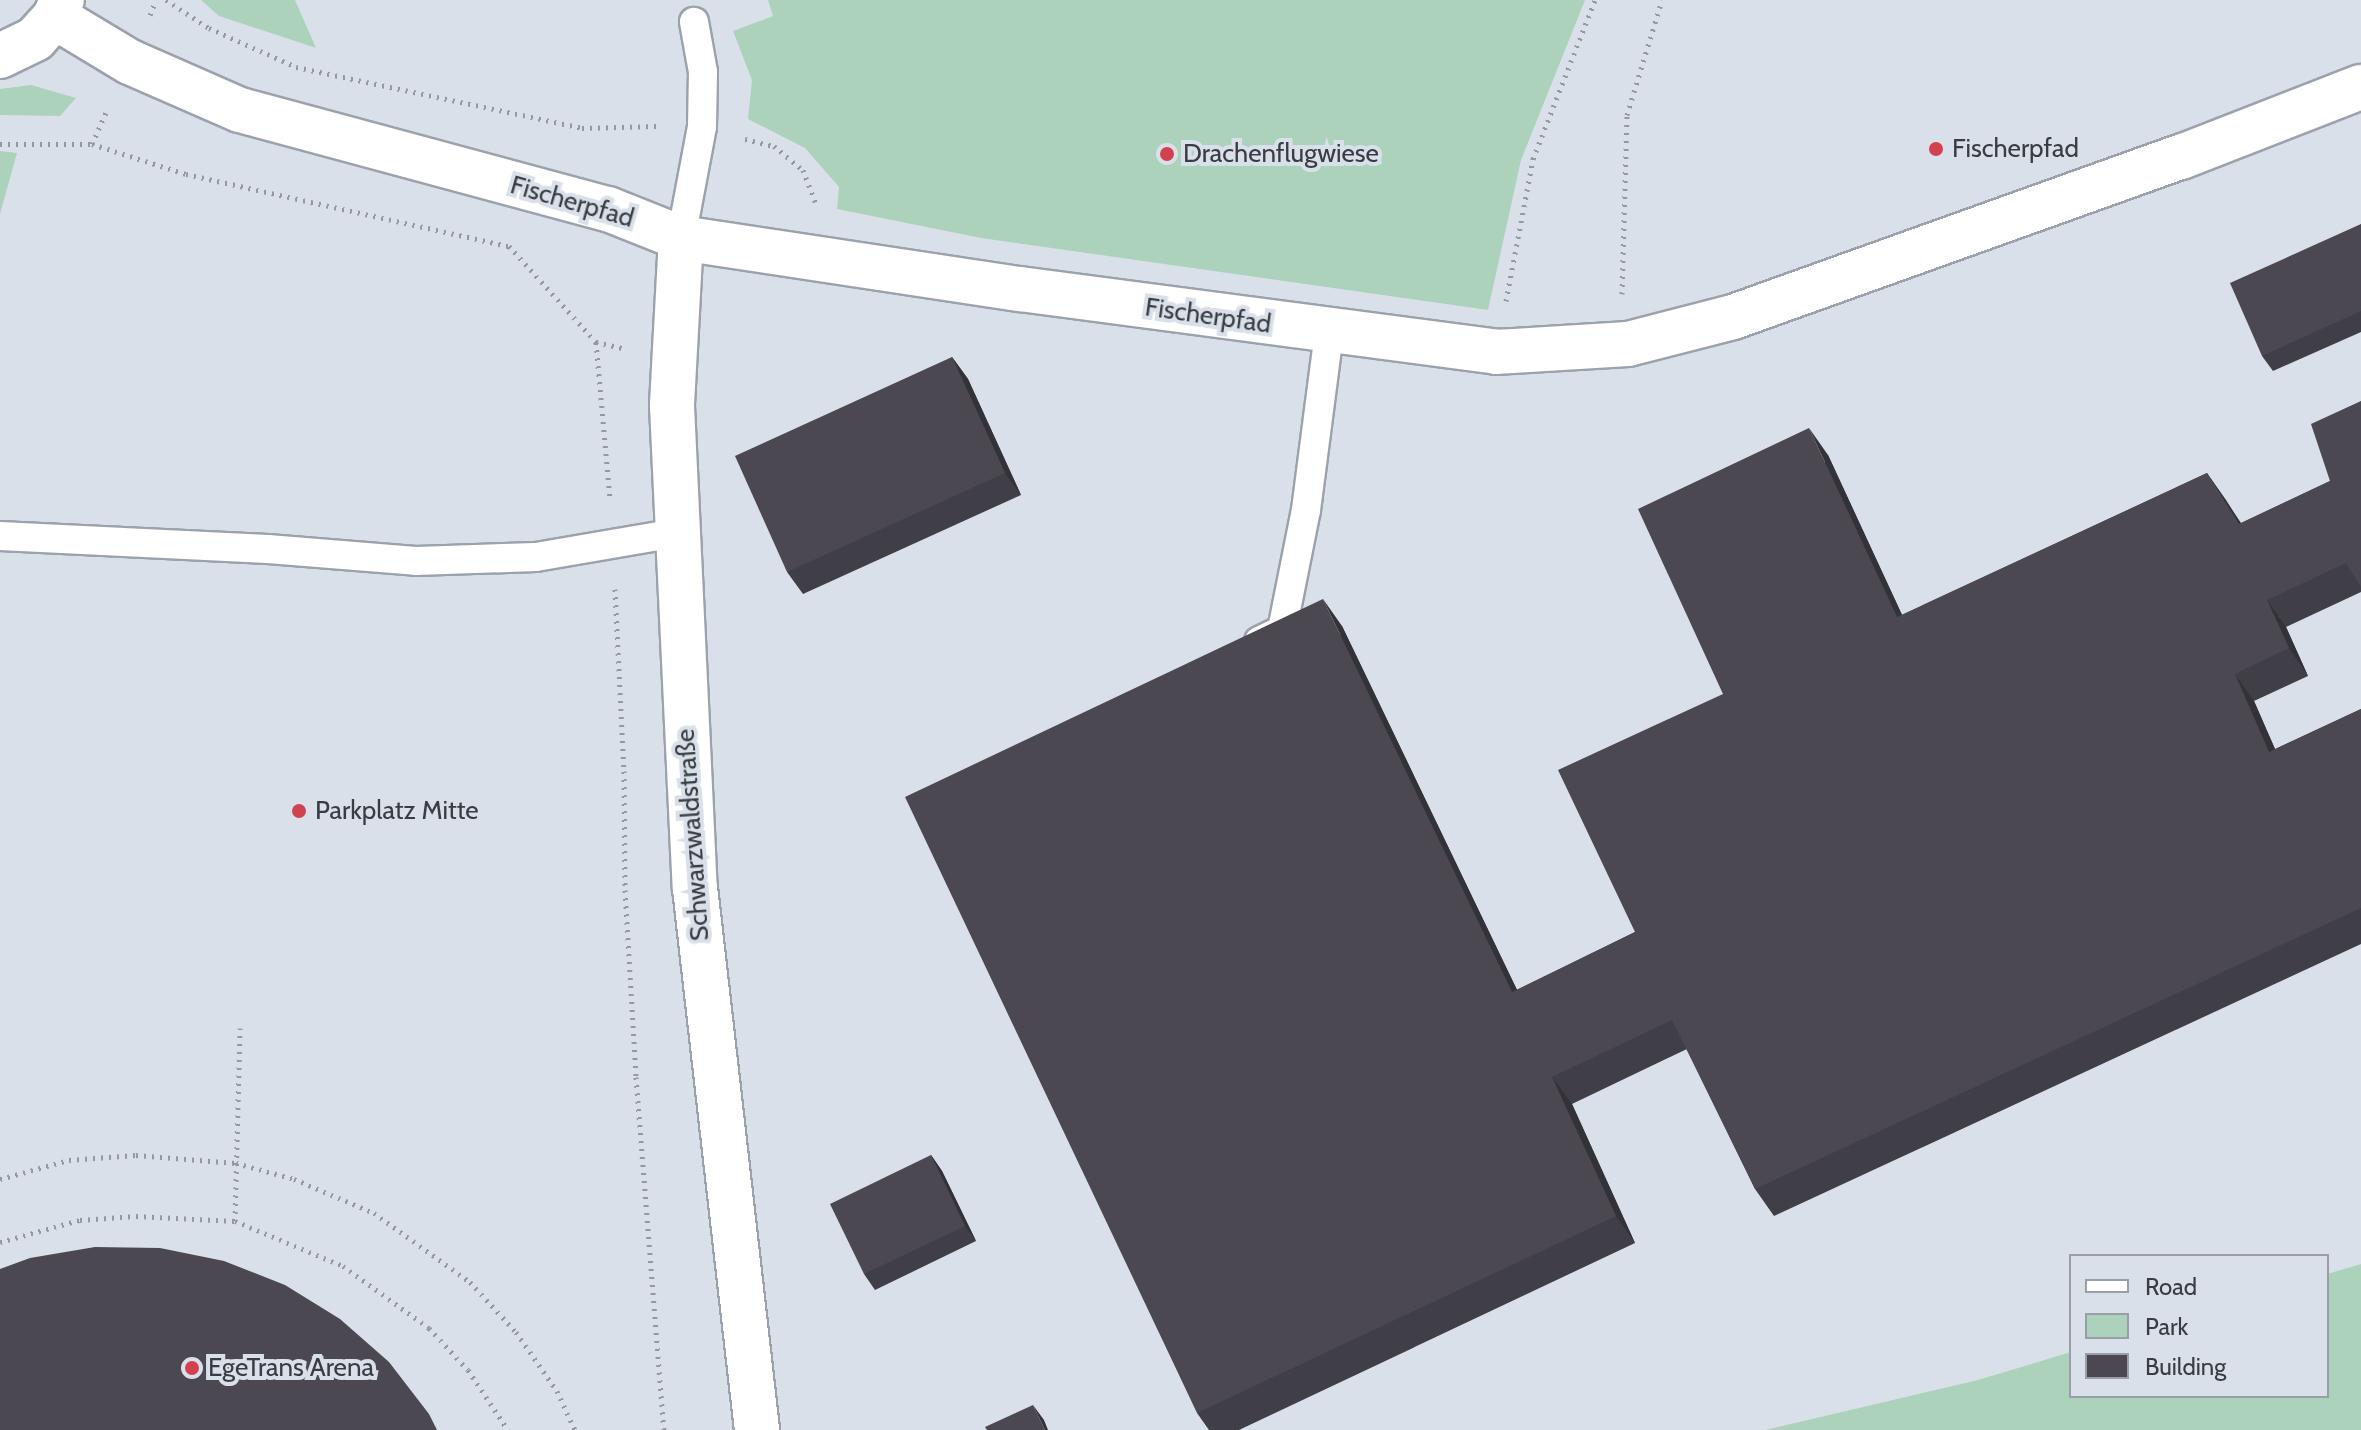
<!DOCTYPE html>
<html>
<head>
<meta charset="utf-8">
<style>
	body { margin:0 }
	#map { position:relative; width:2361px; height:1430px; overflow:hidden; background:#dae0ea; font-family:Cabin,sans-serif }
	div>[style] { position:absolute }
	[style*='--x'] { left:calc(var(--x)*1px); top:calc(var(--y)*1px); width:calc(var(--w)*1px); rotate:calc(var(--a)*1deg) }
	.green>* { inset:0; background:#add2bb }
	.path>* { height:5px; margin-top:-2.5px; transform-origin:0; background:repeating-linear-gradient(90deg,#9499a1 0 2px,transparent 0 8px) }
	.roads { filter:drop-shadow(2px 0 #9ca2ab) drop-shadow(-2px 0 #9ca2ab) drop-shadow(0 2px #9ca2ab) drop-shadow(0 -2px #9ca2ab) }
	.lane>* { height:28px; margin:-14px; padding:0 14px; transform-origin:14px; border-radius:14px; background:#fff }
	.street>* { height:44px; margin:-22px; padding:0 22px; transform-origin:22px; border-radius:22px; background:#fff }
	.wall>* { inset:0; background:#403e46 }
	.shaded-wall>* { inset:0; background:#343239 }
	.building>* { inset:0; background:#4b4851 }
	.dots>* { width:22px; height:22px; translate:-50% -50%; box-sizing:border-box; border:4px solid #dae0ea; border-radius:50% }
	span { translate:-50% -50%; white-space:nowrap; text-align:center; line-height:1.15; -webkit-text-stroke:8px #dae0ea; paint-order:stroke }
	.poi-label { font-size:26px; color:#393c40 }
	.left { translate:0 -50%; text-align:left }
	.street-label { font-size:26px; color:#393c40 }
	.legend { position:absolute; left:2069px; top:1254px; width:260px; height:144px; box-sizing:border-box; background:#dae0ea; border:2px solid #9a9ea6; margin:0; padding:10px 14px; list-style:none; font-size:24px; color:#393c40 }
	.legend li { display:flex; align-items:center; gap:16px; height:40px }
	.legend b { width:40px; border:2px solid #9a9ea6 }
</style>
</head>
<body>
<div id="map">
	<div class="green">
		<div style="clip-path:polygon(201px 0,295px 0,316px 48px,219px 16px)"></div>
		<div style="clip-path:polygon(768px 0,1585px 0,1521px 160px,1488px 310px,981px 238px,837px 209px,839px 187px,805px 148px,748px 119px,752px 80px,733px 31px,773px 16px)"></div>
		<div style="clip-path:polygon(31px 85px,76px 98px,60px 116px,0 115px,0 89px)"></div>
		<div style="clip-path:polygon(0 151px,17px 153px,0 214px)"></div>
		<div style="clip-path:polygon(2361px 1264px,2361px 1430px,1765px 1430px,1978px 1380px,2071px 1352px,2071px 1396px,2327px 1396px,2327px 1274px)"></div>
	</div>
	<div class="path">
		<div style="--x:166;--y:0;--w:51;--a:33.1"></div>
		<div style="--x:209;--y:28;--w:95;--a:24.1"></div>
		<div style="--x:296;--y:67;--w:292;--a:12"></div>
		<div style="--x:582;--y:128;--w:75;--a:-1.5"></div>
		<div style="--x:150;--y:15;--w:16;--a:-68"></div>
		<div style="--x:745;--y:139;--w:30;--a:14"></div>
		<div style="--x:774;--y:146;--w:38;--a:40"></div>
		<div style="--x:803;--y:170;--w:39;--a:69"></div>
		<div style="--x:0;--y:144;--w:92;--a:0"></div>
		<div style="--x:92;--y:144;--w:99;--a:17.7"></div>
		<div style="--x:186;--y:174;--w:331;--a:12.6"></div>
		<div style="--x:509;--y:246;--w:130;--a:47.8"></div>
		<div style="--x:596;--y:342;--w:158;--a:84.9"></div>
		<div style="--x:92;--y:144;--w:39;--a:-66"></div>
		<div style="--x:1622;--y:294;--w:179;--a:-88.4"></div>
		<div style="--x:1627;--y:115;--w:120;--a:-73.1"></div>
		<div style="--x:1506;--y:301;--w:145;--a:-79.2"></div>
		<div style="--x:1533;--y:159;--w:171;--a:-68.7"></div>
		<div style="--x:596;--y:342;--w:28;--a:13"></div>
		<div style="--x:615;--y:589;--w:182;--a:87.2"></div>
		<div style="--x:624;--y:771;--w:119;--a:89.5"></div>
		<div style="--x:625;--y:890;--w:187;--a:86.6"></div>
		<div style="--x:636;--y:1077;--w:354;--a:85.5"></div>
		<div style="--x:0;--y:1179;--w:72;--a:-15.4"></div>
		<div style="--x:69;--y:1160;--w:67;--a:-4.3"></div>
		<div style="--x:136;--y:1155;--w:100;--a:4.6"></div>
		<div style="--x:236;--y:1163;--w:60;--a:15.4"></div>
		<div style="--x:294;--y:1179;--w:87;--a:23"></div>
		<div style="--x:374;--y:1213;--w:118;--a:35.7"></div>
		<div style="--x:470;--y:1282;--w:68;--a:47.4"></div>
		<div style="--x:516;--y:1332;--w:72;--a:55.2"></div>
		<div style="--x:557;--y:1391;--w:43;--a:65.2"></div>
		<div style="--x:235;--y:1221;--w:193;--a:-88.5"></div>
		<div style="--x:0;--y:1242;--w:83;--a:-15.4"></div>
		<div style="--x:80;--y:1220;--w:56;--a:-4.1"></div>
		<div style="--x:136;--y:1216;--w:99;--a:2.9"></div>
		<div style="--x:235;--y:1221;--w:117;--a:22.6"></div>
		<div style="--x:343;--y:1266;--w:106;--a:35.8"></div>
		<div style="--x:429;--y:1328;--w:57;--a:47.1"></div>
		<div style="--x:468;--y:1370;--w:72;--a:56.3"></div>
	</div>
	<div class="roads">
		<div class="lane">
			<div style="--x:681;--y:238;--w:113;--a:-79.3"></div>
			<div style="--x:702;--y:127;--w:55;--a:-89"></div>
			<div style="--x:703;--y:72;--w:51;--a:-100.2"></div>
			<div style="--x:0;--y:536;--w:268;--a:2.8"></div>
			<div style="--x:268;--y:549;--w:148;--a:4.6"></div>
			<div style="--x:416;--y:561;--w:120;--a:-1.9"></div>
			<div style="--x:536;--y:557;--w:142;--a:-9.7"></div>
			<div style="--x:1259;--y:641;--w:25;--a:-26"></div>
			<div style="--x:1282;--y:630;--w:122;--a:-78.7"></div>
			<div style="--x:1306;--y:510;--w:178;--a:-82.6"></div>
		</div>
		<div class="street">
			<div style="--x:55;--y:17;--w:87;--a:31"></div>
			<div style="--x:130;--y:62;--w:120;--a:23.6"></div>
			<div style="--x:240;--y:110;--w:381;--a:15.1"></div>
			<div style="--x:608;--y:209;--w:79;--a:21.7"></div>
			<div style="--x:681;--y:238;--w:343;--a:8.6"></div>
			<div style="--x:1020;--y:289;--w:480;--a:7.5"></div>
			<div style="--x:1496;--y:352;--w:132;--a:-3.5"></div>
			<div style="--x:1628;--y:344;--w:108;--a:-14.4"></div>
			<div style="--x:1733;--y:317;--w:476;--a:-19.7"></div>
			<div style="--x:2181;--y:157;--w:193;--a:-21.3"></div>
			<div style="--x:0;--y:56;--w:39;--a:-26"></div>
			<div style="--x:35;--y:39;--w:30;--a:-48"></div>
			<div style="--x:55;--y:17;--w:18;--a:-68"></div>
			<div style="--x:681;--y:238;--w:168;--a:93.1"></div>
			<div style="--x:672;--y:406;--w:483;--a:87.3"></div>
			<div style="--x:695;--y:888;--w:546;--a:83.47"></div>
		</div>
	</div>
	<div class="wall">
		<div style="clip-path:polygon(2361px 224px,2361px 332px,2273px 371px,2262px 356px)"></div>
		<div style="clip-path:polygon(952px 357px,968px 379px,1021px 495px,803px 594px,787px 572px)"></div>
		<div style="clip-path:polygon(2361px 401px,2361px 592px,2286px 627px,2308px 676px,2254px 701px,2275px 749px,2361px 709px,2361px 944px,1774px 1216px,1755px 1189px,1687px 1049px,1572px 1104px,1635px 1243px,1239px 1430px,1209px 1430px,1197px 1413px,1342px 626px,1517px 990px,1635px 932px,1723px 694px,1828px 455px,1902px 615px,2207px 473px,2241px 523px,2330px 481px)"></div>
		<div style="clip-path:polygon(931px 1155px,942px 1171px,976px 1241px,875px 1290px,864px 1274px)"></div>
	</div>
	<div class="shaded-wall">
		<div style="clip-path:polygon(952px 357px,968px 379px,1021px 495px,1005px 473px)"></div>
		<div style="clip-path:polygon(1809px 428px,1828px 455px,1916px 645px,1897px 617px)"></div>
		<div style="clip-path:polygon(2207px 473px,2226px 500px,2258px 551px,2239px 524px)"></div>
		<div style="clip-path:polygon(1323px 599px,1342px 626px,1531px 1019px,1512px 992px)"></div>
		<div style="clip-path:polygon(2267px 600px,2286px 627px,2308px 676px,2289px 648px)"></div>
		<div style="clip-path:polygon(2235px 674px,2254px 701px,2288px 779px,2269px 752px)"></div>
		<div style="clip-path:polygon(1552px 1077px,1572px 1104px,1635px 1243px,1616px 1216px)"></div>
		<div style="clip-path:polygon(931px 1155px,942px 1171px,976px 1241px,965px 1226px)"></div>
		<div style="clip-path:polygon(1033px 1405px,1044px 1420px,1048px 1430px,1045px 1430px)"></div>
	</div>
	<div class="building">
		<div style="clip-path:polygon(2361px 224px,2361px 311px,2262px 356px,2230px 283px)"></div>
		<div style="clip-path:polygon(952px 357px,1005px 473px,787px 572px,735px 456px)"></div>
		<div style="clip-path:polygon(2361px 401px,2361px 587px,2346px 563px,2267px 600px,2289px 648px,2235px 674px,2269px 752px,2361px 709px,2361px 908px,1755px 1189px,1672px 1020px,1552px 1077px,1616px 1216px,1197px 1413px,905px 797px,1323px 599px,1512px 992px,1635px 932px,1558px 770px,1723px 694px,1638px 509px,1809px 428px,1897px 617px,2207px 473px,2239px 524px,2330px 481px,2311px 424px)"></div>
		<div style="clip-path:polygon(931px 1155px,965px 1226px,864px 1274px,830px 1204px)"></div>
		<div style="clip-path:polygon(95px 1247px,160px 1248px,224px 1261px,285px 1285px,340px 1319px,389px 1362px,429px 1414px,437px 1430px,0 1430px,0 1269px,30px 1258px)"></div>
		<div style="clip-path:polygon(1033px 1405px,1045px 1430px,987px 1430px,985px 1427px)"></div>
	</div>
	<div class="dots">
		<div style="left:1936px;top:149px;background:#d2424e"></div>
		<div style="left:1167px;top:154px;background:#d2424e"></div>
		<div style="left:299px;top:811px;background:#d2424e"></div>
		<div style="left:192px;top:1368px;background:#d2424e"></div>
	</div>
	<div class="poi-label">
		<span class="left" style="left:1952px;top:149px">Fischerpfad</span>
		<span class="left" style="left:1183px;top:154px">Drachenflugwiese</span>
		<span class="left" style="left:315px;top:811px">Parkplatz Mitte</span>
		<span class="left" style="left:208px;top:1368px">EgeTrans Arena</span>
	</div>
	<div class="street-label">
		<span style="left:572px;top:202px;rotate:16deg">Fischerpfad</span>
		<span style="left:1208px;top:316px;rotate:8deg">Fischerpfad</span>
		<span style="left:693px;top:835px;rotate:-94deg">Schwarzwaldstraße</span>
	</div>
	<ul class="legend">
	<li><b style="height:10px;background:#fff"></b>Road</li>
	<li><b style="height:22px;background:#add2bb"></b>Park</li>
	<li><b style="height:22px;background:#4b4851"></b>Building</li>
	</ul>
</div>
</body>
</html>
